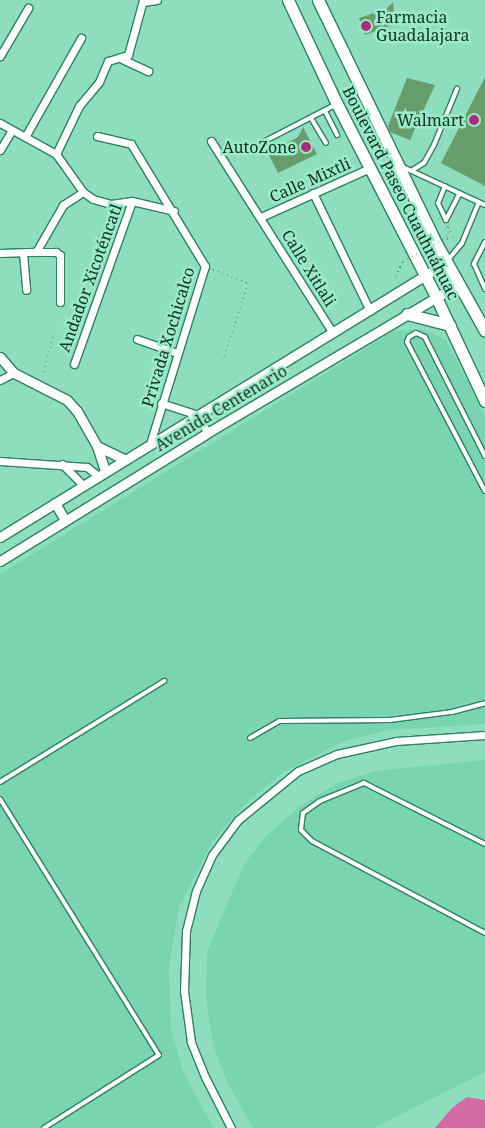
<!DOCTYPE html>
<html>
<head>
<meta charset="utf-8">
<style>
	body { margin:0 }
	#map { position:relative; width:485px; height:1128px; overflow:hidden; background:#8eddbe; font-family:"Noto Serif",serif }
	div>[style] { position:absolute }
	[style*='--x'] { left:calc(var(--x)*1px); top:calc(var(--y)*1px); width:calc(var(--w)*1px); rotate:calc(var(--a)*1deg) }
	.built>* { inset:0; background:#7ad4b1 }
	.forest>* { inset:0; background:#d06ba4 }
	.building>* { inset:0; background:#679c6c }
	.path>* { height:1px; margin-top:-0.5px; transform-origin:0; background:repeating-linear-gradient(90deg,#4b836e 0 1px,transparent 0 5px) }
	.roads { filter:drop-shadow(1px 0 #2e7f63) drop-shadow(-1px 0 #2e7f63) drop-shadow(0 1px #2e7f63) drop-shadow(0 -1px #2e7f63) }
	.service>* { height:4px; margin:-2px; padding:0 2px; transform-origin:2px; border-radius:2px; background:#fff }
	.minor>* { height:7px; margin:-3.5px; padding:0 3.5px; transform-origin:3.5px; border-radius:3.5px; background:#fff }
	.tertiary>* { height:9px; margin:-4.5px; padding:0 4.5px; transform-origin:4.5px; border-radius:4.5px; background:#fff }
	.primary>* { height:11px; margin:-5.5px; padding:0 5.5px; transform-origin:5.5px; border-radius:5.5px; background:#fff }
	.path-bridge>* { height:1px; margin-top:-0.5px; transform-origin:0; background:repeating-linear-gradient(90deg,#4b836e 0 1px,transparent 0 5px) }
	.dots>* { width:14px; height:14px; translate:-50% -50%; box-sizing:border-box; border:2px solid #9beaca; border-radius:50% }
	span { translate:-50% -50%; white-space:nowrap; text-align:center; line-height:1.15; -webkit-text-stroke:5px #9beaca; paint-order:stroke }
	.poi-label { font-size:16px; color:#0e3024 }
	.left { translate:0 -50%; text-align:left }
	.right { translate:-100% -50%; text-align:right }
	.street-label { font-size:16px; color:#0e3024 }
</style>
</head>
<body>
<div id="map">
	<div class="built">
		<div style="clip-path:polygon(424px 330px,446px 340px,485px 416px,485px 724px,389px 730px,342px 742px,282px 773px,242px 807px,213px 841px,179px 907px,169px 966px,171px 1028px,182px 1069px,213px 1128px,0 1128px,0 574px,394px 331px)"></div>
		<div style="clip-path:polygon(485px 760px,485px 1072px,374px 1128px,253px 1128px,227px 1082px,213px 1045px,206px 998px,207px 952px,243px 866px,265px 837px,299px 807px,336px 784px,376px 771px)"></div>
	</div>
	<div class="forest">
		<div style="clip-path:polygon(467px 1097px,485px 1100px,485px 1128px,435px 1128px,452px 1108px)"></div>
	</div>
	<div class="building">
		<div style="clip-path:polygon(393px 2px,395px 24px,365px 35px,359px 18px,386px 9px)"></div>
		<div style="clip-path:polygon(485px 77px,485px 186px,441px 163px)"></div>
		<div style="clip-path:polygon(407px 78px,435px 85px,410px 140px,390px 132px,388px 126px)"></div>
		<div style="clip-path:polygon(303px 127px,317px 154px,278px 173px,268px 153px,298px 137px)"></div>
	</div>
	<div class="path">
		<div style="--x:447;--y:239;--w:7;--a:-27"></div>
		<div style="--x:453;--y:236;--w:11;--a:-117"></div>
		<div style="--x:448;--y:226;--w:4;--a:146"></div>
		<div style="--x:445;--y:228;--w:9;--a:54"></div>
		<div style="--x:213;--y:269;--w:38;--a:22"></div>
		<div style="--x:248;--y:283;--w:83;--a:108.2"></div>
		<div style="--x:396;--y:276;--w:17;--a:-65"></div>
		<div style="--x:399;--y:282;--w:7;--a:-124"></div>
		<div style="--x:395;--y:276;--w:20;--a:-63"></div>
		<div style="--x:42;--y:376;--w:44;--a:-74.1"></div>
	</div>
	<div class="roads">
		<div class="service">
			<div style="--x:325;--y:111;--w:27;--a:63"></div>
			<div style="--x:311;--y:118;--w:29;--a:59"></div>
			<div style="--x:265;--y:141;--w:79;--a:-27.2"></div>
			<div style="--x:403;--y:167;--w:90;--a:24.9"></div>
			<div style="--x:411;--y:171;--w:15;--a:-32"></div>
			<div style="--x:424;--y:163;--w:21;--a:-61"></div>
			<div style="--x:434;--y:145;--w:61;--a:-67.7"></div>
			<div style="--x:445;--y:186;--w:18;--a:112"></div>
			<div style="--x:438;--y:203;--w:19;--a:65"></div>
			<div style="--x:446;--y:220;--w:30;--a:-63"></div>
			<div style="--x:485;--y:242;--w:25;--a:117"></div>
			<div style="--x:474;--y:264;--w:27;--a:66"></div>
			<div style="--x:447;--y:261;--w:23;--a:-50"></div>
			<div style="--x:462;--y:243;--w:44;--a:-67.5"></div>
			<div style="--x:485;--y:456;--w:133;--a:-116.8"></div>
			<div style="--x:425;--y:337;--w:10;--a:-156"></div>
			<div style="--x:416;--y:333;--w:8;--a:150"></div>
			<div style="--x:409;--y:337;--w:5;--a:112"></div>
			<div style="--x:407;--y:342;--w:168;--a:62.4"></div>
			<div style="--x:250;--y:738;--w:34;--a:-30"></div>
			<div style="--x:279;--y:721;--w:111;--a:-0.5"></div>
			<div style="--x:390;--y:720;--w:63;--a:-7.4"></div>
			<div style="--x:452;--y:712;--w:34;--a:-15"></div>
			<div style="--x:0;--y:782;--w:193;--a:-31.6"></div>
			<div style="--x:0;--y:799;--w:301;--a:58.2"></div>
			<div style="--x:159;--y:1055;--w:136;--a:147.6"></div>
			<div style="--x:485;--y:844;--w:136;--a:-153.2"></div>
			<div style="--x:364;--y:783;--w:48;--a:157.8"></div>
			<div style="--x:320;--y:801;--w:21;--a:145"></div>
			<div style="--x:303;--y:813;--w:17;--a:97"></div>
			<div style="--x:301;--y:830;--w:16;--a:45"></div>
			<div style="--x:312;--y:841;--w:196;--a:28"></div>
		</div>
		<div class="minor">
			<div style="--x:143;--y:2;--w:14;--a:-8"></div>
			<div style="--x:0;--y:56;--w:56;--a:-59.7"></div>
			<div style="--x:122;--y:59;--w:29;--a:25"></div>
			<div style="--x:0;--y:123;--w:64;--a:29"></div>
			<div style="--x:56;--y:154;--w:47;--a:54.6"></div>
			<div style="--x:83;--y:192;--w:12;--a:35"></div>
			<div style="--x:93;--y:199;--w:19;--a:16"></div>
			<div style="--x:111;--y:204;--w:21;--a:-8"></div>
			<div style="--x:132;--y:201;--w:43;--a:13.4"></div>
			<div style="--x:97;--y:136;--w:35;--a:13"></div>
			<div style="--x:131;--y:144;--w:143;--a:58.8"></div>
			<div style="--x:205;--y:266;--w:186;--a:107.2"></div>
			<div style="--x:25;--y:137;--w:114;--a:-60.5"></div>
			<div style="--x:211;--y:141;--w:227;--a:57.6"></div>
			<div style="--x:0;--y:150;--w:23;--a:-59"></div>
			<div style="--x:56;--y:154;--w:53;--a:-64.4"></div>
			<div style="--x:79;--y:106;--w:31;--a:-50"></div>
			<div style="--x:99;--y:82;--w:23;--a:-67"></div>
			<div style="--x:108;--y:61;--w:21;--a:-17"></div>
			<div style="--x:128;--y:55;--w:57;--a:-74.7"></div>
			<div style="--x:313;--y:193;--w:131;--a:64.2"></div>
			<div style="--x:261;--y:217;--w:120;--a:-24.2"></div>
			<div style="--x:36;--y:252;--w:20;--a:0"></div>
			<div style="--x:56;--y:252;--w:5;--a:37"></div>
			<div style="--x:60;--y:255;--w:47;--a:90"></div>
			<div style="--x:0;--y:253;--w:36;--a:-2"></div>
			<div style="--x:36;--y:252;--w:54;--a:-60.1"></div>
			<div style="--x:63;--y:205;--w:24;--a:-33"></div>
			<div style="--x:23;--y:253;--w:37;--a:85"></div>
			<div style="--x:137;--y:339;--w:42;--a:19.3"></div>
			<div style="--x:74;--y:364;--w:173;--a:-70.4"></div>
			<div style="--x:0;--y:380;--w:16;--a:-27"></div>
			<div style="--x:161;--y:403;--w:40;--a:18"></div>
			<div style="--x:199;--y:415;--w:20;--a:66"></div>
			<div style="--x:0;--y:461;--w:87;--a:3.9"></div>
			<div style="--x:87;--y:467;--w:13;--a:39"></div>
			<div style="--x:62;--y:464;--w:30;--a:45"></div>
			<div style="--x:231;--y:1128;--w:57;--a:-117"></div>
			<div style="--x:205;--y:1077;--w:38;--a:-112"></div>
			<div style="--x:191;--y:1042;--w:51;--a:-97.8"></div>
			<div style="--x:184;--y:991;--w:60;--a:-88.1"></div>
			<div style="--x:186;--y:931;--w:41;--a:-76"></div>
			<div style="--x:196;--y:891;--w:39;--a:-66"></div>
			<div style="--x:212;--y:855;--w:44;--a:-53.4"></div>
			<div style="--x:238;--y:820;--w:77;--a:-39.2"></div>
			<div style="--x:298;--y:771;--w:43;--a:-23.6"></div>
			<div style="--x:337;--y:754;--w:60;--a:-12.4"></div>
			<div style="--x:396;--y:741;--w:89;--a:-3.9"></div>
		</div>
		<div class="tertiary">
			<div style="--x:0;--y:357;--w:21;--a:49"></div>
			<div style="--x:14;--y:373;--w:59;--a:27"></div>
			<div style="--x:67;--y:400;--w:15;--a:48"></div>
			<div style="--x:77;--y:411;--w:40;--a:60.3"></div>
			<div style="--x:97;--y:446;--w:25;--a:72"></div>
			<div style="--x:97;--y:446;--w:30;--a:26"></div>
			<div style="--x:55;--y:503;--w:20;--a:60"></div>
			<div style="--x:0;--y:537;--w:525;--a:-31.6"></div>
			<div style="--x:0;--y:561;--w:243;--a:-31.7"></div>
			<div style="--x:207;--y:433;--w:293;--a:-30.6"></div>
		</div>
		<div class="primary">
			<div style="--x:288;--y:0;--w:115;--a:64.8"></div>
			<div style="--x:337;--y:104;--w:217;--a:62.8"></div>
			<div style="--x:436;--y:297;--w:115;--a:64.8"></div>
			<div style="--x:318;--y:0;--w:272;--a:64.1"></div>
			<div style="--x:437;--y:245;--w:98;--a:60.8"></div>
			<div style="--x:407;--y:314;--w:44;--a:14.3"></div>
		</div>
	</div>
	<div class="path-bridge">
		<div style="--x:403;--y:261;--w:54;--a:-29"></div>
	</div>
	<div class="dots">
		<div style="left:366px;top:26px;background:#aa2c7b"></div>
		<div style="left:474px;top:120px;background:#aa2c7b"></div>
		<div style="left:306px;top:147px;background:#aa2c7b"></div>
	</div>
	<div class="poi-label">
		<span class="left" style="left:376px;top:26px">Farmacia<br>Guadalajara</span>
		<span class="right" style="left:464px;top:120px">Walmart</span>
		<span class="right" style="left:296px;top:147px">AutoZone</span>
	</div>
	<div class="street-label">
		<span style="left:310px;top:180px;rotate:-24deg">Calle Mixtli</span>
		<span style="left:401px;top:193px;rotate:63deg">Boulevard Paseo Cuauhnáhuac</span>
		<span style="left:309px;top:268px;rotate:58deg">Calle Xitlali</span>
		<span style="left:90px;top:278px;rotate:-70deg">Andador Xicoténcatl</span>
		<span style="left:168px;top:337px;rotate:-73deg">Privada Xochicalco</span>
		<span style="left:221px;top:408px;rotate:-31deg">Avenida Centenario</span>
	</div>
</div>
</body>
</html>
